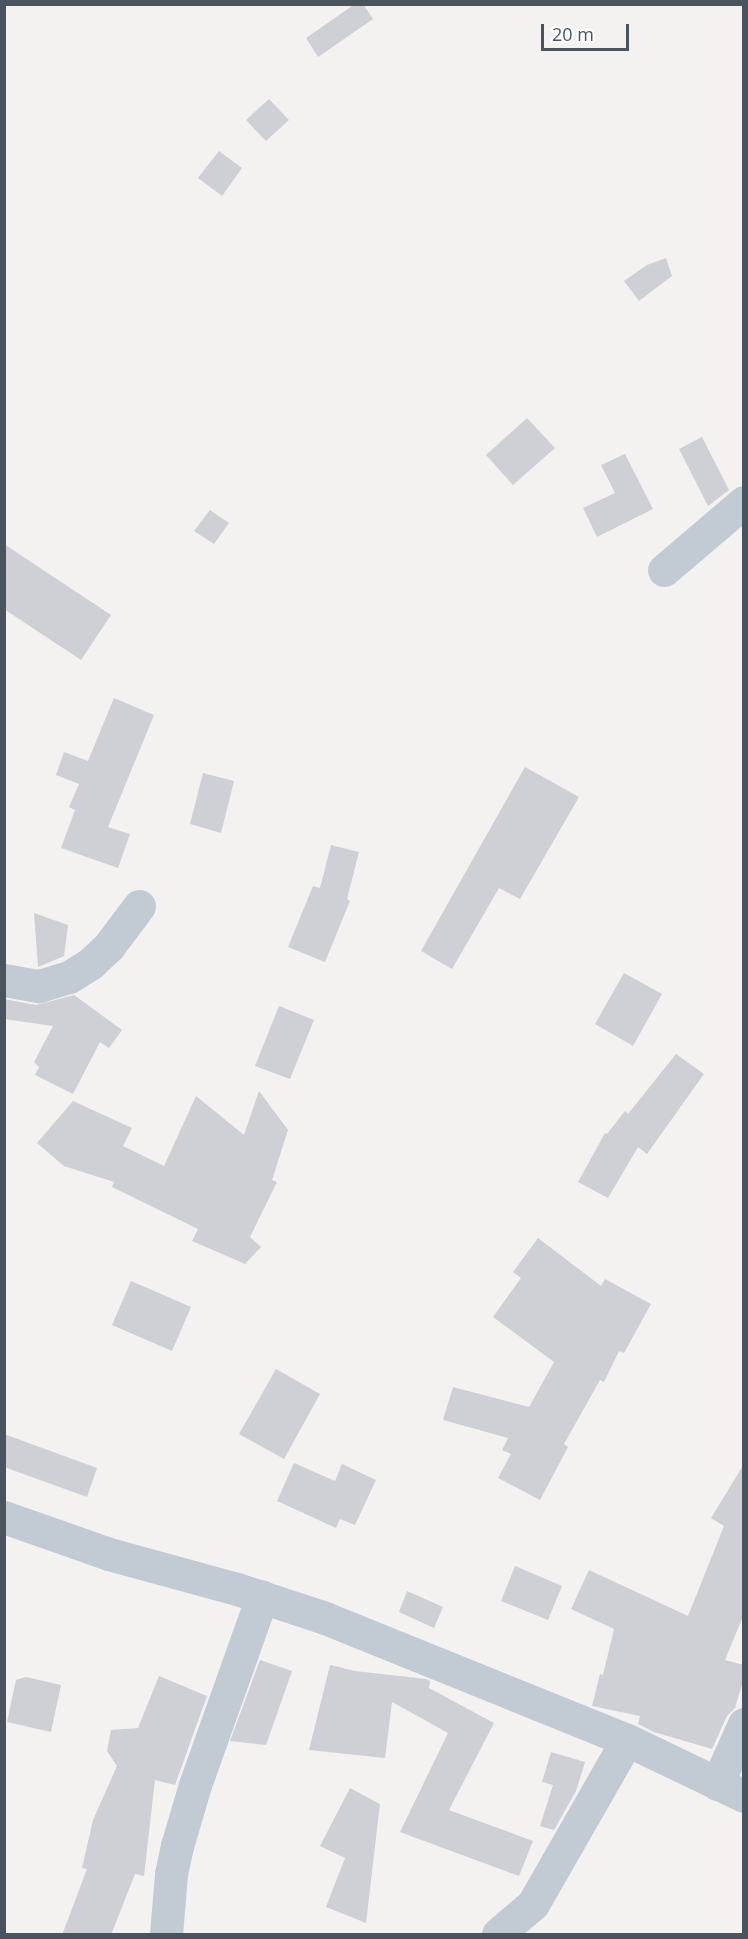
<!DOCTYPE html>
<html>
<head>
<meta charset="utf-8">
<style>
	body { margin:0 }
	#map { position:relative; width:748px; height:1939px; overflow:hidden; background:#f4f1f1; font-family:"Open Sans",sans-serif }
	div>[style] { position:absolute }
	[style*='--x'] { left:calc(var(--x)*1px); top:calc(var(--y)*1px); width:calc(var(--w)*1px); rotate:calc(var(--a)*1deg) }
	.building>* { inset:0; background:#ced0d6 }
	.minor>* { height:33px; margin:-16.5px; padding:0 16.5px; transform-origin:16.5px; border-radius:16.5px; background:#c2cbd3 }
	span { translate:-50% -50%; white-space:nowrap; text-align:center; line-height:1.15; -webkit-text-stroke:5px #fff; paint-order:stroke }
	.frame { position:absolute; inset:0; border:6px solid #49545f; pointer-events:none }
	.scale { position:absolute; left:541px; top:24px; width:88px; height:27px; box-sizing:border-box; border:3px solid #49545f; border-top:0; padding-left:8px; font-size:18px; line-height:21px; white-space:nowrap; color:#49545f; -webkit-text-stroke:4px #fff; paint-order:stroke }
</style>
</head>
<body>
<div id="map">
	<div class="building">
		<div style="clip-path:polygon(355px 4px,363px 4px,373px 19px,318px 57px,306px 38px)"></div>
		<div style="clip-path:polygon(269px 99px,289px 120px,266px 141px,246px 120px)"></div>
		<div style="clip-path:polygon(219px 151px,242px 168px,222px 196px,198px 178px)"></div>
		<div style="clip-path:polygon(666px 258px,672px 276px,639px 301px,624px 281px,647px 265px)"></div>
		<div style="clip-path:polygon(527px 418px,555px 448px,513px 485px,486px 455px)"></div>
		<div style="clip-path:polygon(702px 437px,729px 490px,708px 506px,679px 449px)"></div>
		<div style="clip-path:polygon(625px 454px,653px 509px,597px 537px,583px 508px,615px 493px,601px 465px)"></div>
		<div style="clip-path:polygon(210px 510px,229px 523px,214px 544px,194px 531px)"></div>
		<div style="clip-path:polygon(4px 544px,111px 615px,81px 660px,4px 609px)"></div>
		<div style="clip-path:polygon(114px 698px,154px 715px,108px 827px,130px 834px,118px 868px,61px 848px,75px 810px,69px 807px,79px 784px,56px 775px,64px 752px,88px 761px)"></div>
		<div style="clip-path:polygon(525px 767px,579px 797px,520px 899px,499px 888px,452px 969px,421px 951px)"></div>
		<div style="clip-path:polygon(203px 773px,234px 781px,221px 833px,190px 824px)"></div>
		<div style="clip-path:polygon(331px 845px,359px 852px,347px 899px,350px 901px,325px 962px,288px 947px,313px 886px,320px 888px)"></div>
		<div style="clip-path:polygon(34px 913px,68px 925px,64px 956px,38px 967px)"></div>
		<div style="clip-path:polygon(624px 973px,662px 994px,633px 1046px,595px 1024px)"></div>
		<div style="clip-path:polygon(74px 995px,122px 1030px,109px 1048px,100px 1042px,73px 1094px,35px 1075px,39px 1067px,34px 1062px,53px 1026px,4px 1019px,4px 999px,36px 1005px)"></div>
		<div style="clip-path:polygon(279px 1006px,314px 1020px,290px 1079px,255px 1066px)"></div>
		<div style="clip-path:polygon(676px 1054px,704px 1074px,647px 1154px,638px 1147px,608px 1198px,578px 1182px,605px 1133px,607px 1134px,625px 1111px,628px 1114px)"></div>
		<div style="clip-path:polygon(259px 1091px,288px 1130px,272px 1180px,277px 1182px,250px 1237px,261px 1247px,245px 1264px,192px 1241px,198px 1229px,112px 1187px,114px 1182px,64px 1166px,37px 1143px,73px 1101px,132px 1128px,123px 1146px,164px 1166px,196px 1096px,244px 1135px)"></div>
		<div style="clip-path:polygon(538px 1238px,601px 1286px,605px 1279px,651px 1304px,624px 1353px,619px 1351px,604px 1382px,600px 1380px,564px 1444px,568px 1447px,540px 1500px,498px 1478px,511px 1454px,502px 1450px,508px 1438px,443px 1420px,453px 1387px,529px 1407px,554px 1362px,493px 1317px,521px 1278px,513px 1272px)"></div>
		<div style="clip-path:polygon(131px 1281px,191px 1307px,172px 1351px,112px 1325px)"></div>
		<div style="clip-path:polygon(276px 1369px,320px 1394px,284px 1459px,239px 1434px)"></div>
		<div style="clip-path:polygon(4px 1434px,97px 1468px,87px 1497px,4px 1467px)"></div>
		<div style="clip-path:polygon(294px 1463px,335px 1481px,342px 1464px,376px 1480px,355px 1525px,340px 1519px,336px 1528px,277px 1501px)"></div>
		<div style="clip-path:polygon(744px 1464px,744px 1614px,725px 1660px,744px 1665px,744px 1678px,735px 1708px,727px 1716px,712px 1749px,654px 1732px,638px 1724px,640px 1716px,592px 1706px,600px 1674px,603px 1675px,614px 1629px,571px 1609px,589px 1570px,688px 1616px,724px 1526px,711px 1518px)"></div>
		<div style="clip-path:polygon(515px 1566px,562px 1586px,548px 1620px,501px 1601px)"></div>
		<div style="clip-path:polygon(407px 1591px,443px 1607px,434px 1628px,399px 1612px)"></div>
		<div style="clip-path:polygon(260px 1660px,292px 1671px,266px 1745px,230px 1741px)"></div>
		<div style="clip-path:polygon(330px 1665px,355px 1671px,426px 1679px,430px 1681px,429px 1688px,494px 1723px,449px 1810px,533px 1841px,519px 1876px,400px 1832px,448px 1733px,392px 1702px,385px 1758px,309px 1750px)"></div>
		<div style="clip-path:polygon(159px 1676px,207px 1696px,175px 1785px,155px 1780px,144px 1876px,135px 1874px,111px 1935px,62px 1935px,87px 1869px,82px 1868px,93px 1820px,117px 1766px,107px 1751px,111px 1730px,138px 1728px)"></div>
		<div style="clip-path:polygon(26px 1677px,61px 1685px,51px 1732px,7px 1722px,16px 1680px)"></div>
		<div style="clip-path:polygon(551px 1752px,585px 1762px,576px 1791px,554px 1830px,540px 1826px,553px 1785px,542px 1782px)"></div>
		<div style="clip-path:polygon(350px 1788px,380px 1804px,366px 1923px,326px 1907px,345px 1858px,320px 1846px)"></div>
	</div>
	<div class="minor">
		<div style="--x:664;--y:570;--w:105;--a:-40.4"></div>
		<div style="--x:4;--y:980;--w:36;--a:10"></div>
		<div style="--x:39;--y:986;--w:31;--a:-17"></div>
		<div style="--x:69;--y:977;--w:26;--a:-32"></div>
		<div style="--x:91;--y:963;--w:25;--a:-43"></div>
		<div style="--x:109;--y:946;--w:50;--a:-53.1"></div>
		<div style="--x:4;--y:1517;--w:111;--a:19.4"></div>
		<div style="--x:109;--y:1554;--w:133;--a:15.3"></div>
		<div style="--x:237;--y:1589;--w:93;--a:18.2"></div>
		<div style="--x:325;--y:1618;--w:326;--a:22"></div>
		<div style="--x:627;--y:1740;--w:130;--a:25.6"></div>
		<div style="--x:717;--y:1784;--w:66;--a:-65.8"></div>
		<div style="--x:166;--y:1934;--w:60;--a:-85.2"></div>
		<div style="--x:171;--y:1874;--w:29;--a:-78"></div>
		<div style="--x:177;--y:1846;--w:64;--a:-73.6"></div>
		<div style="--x:195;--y:1785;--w:200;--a:-70.4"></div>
		<div style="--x:498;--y:1934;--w:46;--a:-40.6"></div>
		<div style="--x:533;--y:1904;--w:189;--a:-60.2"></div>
	</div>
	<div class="frame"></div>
	<div class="scale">20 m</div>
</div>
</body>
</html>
